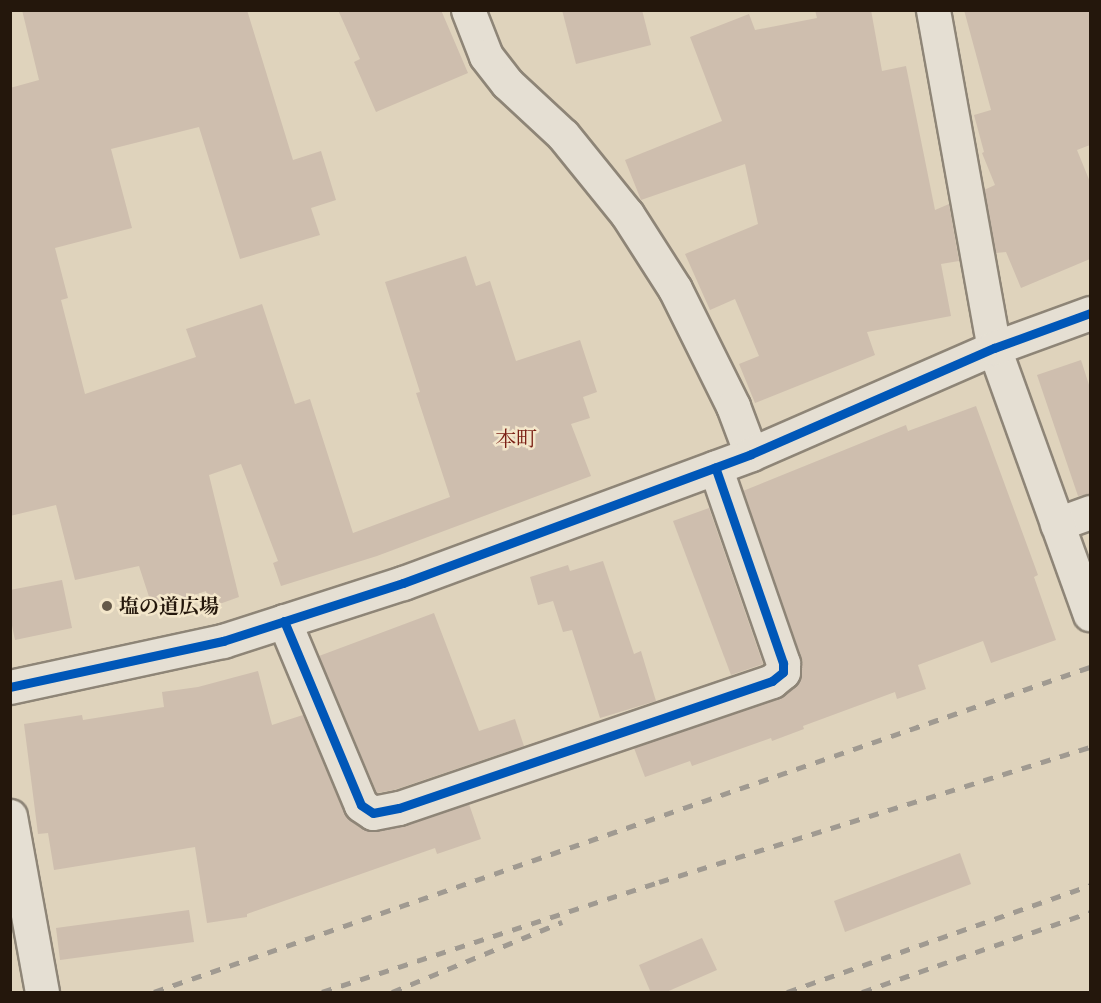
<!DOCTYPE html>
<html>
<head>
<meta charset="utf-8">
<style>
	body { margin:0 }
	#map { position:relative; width:1101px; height:1003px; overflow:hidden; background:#dfd3bc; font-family:"Libre Caslon Text","Noto Serif JP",serif }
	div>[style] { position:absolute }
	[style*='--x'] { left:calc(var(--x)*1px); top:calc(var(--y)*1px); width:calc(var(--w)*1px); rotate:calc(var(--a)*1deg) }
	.building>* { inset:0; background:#cebeae }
	.roads { filter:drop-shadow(2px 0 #8e8577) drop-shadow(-2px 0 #8e8577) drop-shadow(0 2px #8e8577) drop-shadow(0 -2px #8e8577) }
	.minor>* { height:33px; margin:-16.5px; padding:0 16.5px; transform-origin:16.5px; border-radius:16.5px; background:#e5dfd3 }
	.tertiary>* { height:33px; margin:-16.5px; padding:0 16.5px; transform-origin:16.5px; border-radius:16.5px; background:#e5dfd3 }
	.rail>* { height:4.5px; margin-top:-2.25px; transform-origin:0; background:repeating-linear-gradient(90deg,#a09a91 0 10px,transparent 0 20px) }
	.cycleway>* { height:9px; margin:-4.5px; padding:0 4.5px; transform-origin:4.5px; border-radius:4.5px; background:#0057b8 }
	.dots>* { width:16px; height:16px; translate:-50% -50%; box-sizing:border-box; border:3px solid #f3e6ca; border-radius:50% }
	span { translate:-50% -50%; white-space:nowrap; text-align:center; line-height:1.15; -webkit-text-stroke:5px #f3e6ca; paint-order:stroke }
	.poi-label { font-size:20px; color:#24170c; font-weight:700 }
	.left { translate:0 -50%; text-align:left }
	.neighbourhood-label { font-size:21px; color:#7a1f14 }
	.frame { position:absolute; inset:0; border:12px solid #24170c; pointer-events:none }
</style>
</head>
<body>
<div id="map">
	<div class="building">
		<div style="clip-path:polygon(22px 10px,247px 10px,293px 160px,321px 151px,336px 200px,311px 208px,320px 235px,240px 259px,199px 127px,111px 149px,132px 228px,55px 248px,68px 298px,61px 300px,85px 394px,196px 357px,186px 329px,262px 304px,295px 404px,310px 399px,353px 533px,450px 497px,416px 393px,420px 392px,385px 282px,466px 256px,476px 286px,490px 281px,516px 361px,580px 340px,597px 392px,583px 397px,590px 418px,571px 424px,591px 476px,377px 556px,281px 586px,273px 563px,278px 561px,241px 464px,209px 475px,239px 597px,211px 607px,206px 591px,153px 609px,139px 566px,75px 580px,56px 505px,10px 516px,10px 88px,39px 80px)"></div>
		<div style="clip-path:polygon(338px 10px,441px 10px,468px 73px,376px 112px,354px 62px,360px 59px)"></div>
		<div style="clip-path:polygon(562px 10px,642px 10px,651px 45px,576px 64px)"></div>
		<div style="clip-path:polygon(815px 10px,871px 10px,882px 71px,906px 66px,935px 210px,949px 204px,959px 261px,941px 264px,951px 316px,867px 332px,875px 355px,755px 403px,739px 364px,759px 356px,735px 299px,710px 310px,685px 254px,758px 224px,745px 164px,641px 200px,625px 160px,722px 121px,690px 37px,749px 14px,755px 30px,817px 18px)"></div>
		<div style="clip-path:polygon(964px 10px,1090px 10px,1090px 145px,1077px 150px,1090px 182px,1090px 259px,1021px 288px,1006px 252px,996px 253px,984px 190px,995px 185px,982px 153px,984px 152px,974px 115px,991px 110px)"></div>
		<div style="clip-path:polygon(1081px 360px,1090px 388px,1090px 494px,1078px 496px,1037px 375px)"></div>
		<div style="clip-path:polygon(976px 406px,1038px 575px,1034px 577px,1056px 640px,991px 663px,983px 641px,918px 665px,926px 689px,897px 699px,895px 692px,803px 726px,804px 729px,772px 741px,771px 738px,692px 766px,690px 761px,645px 777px,634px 748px,778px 699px,800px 680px,801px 657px,743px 491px,906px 425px,908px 431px)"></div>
		<div style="clip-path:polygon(709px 508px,763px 664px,731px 675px,673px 521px)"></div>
		<div style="clip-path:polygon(603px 561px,634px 654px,641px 651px,656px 701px,600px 718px,572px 630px,563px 632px,553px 601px,538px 605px,530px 577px,568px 565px,570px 571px)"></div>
		<div style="clip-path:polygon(62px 580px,72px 628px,15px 640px,10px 616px,10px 590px)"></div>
		<div style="clip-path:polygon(434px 613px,479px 731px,515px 719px,524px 746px,394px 790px,377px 793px,319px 656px)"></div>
		<div style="clip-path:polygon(258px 671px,272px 725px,303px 715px,344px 812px,351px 821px,363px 829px,377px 831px,405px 826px,469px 804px,481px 839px,437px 854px,435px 848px,247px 914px,247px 917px,207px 923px,195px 847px,54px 870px,48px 833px,38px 834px,24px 724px,82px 715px,83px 720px,164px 707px,162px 692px,198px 687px)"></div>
		<div style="clip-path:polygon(960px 853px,971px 884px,845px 932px,834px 901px)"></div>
		<div style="clip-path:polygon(189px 910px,194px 942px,60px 960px,56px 928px)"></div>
		<div style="clip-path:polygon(702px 938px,717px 970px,664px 993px,651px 993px,639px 965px)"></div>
	</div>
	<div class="roads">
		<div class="minor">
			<div style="--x:468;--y:10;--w:49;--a:68.6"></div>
			<div style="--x:486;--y:56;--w:34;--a:52"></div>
			<div style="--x:507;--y:83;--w:76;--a:42.9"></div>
			<div style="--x:563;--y:135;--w:102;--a:51"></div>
			<div style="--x:627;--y:214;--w:89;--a:57.4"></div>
			<div style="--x:675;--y:289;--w:131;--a:63.6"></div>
			<div style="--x:733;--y:406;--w:51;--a:69.4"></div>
			<div style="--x:1057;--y:524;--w:35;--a:-20"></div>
			<div style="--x:284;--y:621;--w:199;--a:67.3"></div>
			<div style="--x:361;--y:805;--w:14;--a:34"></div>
			<div style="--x:373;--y:813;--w:26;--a:-11"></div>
			<div style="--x:399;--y:808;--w:394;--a:-18.8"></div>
			<div style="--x:772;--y:681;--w:14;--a:-39"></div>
			<div style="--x:783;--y:672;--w:9;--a:-90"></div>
			<div style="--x:783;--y:663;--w:207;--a:-109.1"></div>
		</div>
		<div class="tertiary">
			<div style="--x:933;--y:10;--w:343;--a:79.8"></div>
			<div style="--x:994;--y:348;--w:283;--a:70.2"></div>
			<div style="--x:10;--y:687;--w:218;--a:-12.2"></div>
			<div style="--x:223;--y:641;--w:189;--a:-17.9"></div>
			<div style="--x:403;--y:583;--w:371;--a:-20.3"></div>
			<div style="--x:751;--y:454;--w:265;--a:-23.6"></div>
			<div style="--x:994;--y:348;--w:102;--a:-20"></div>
			<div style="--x:10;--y:816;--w:179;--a:79.7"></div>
		</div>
	</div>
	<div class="rail">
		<div style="--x:154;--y:992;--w:991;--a:-19.15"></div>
		<div style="--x:322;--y:992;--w:354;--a:-18.1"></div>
		<div style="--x:659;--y:882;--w:452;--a:-17.4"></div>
		<div style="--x:392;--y:992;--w:184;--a:-22.4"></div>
		<div style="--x:787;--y:992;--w:321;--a:-19.4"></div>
		<div style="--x:862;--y:992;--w:242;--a:-19.3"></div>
	</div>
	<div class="cycleway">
		<div style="--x:284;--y:621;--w:199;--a:67.3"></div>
		<div style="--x:361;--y:805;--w:14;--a:34"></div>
		<div style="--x:373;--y:813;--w:26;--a:-11"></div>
		<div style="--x:399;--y:808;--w:394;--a:-18.8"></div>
		<div style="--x:772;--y:681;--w:14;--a:-39"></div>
		<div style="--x:783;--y:672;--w:9;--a:-90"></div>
		<div style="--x:783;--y:663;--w:207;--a:-109.1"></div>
		<div style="--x:10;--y:687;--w:218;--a:-12.2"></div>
		<div style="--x:223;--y:641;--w:189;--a:-17.9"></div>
		<div style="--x:403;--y:583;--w:371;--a:-20.3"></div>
		<div style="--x:751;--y:454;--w:265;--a:-23.6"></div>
		<div style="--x:994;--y:348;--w:102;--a:-20"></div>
	</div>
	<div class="dots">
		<div style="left:107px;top:606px;background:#65594a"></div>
	</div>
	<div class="poi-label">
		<span class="left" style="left:119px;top:606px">塩の道広場</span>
	</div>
	<div class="neighbourhood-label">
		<span style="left:516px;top:439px">本町</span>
	</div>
	<div class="frame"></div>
</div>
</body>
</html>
